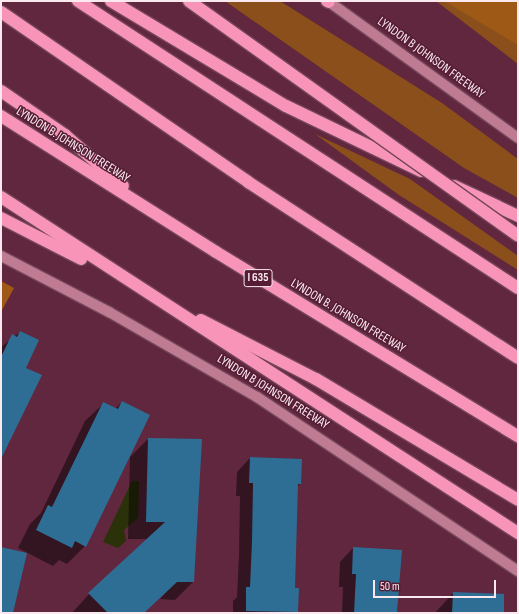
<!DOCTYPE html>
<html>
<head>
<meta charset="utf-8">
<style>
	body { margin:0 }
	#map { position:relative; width:519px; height:614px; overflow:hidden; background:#61273e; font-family:"Sofia Sans Condensed",sans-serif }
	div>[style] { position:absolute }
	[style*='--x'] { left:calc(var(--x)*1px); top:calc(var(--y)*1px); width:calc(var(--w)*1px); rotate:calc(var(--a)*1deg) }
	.green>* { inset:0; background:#8a4f1a }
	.forest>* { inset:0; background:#9e5916 }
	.water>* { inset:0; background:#2b320a }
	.shadow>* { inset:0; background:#0007 }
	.building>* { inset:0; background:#2e6e94 }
	.roads { filter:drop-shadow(1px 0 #734559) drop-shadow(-1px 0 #734559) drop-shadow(0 1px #734559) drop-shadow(0 -1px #734559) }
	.secondary>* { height:10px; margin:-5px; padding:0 5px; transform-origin:5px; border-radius:5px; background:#bf7b92 }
	.motorway>* { height:12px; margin:-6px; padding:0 6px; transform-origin:6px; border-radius:6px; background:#f894b8 }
	.bridges { filter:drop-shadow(1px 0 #734559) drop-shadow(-1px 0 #734559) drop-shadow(0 1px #734559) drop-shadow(0 -1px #734559) }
	.motorway-bridge>* { height:12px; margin:-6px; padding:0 6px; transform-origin:6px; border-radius:6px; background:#f894b8 }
	span { translate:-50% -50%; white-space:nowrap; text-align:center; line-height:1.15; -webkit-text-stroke:3px #551c33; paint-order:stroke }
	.shield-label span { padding:1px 3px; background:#551c33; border:1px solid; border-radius:3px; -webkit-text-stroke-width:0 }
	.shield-label { font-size:12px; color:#faeaef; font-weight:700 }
	.street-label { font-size:13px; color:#faeaef }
	.frame { position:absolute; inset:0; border:2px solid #faeaef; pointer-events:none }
	.scale { position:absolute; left:373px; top:580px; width:123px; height:18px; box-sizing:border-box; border:2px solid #faeaef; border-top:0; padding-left:5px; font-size:12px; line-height:14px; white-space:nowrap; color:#faeaef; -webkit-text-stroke:3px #551c33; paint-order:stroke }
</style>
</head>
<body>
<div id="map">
	<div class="green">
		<div style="clip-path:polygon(225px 1px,280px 1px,442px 103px,518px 159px,518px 198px,464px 168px)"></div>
		<div style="clip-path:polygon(436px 1px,518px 1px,518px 64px)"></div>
		<div style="clip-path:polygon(315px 134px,410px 179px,518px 256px,518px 270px,399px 195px)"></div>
	</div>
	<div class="forest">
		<div style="clip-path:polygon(444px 1px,518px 1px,518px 45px)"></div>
		<div style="clip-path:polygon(1px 281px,14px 288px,1px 312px)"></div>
	</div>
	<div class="water">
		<div style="clip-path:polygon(132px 481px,139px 481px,138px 518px,124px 530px,126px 541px,118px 548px,103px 542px)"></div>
	</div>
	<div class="shadow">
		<div style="clip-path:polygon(20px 332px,25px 368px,1px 456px,1px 347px)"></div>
		<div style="clip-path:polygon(122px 402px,85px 546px,67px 564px,59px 560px,53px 566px,18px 548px,30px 524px,41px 513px,85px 421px,104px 403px,115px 409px)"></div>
		<div style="clip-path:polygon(148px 439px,201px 440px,193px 582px,175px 600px,160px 599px,177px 580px,143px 613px,72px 613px,89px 594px,147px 539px,128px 539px,130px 457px)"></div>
		<div style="clip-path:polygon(250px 458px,300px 484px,297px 487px,294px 589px,296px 613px,233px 613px,233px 601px,237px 597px,239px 555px,240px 496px,236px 496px,237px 472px)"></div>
		<div style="clip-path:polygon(353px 548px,401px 551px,397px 613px,342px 613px,343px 587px,339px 587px,340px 562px)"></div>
		<div style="clip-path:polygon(453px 593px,503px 613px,435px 613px)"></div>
	</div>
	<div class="building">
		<div style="clip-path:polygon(20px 331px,39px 340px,26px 368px,42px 375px,1px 459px,1px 357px,12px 334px,17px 337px)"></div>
		<div style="clip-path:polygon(122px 401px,150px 415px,86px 547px,75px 541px,72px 548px,36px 530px,48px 505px,52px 507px,103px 402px,118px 409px)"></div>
		<div style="clip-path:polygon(148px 438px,202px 439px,194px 582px,177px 582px,144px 613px,108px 613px,88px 593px,165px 522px,146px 522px)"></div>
		<div style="clip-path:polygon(250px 457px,302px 459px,301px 484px,298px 484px,295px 588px,299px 588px,298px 612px,246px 611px,246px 587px,250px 587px,252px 541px,253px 483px,249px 483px)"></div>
		<div style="clip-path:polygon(1px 547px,27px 553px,13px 613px,1px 613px)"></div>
		<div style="clip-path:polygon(353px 547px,402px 550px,397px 613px,354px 613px,356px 574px,352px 574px)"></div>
		<div style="clip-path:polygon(453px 592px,504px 594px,504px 613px,452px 613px)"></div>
	</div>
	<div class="roads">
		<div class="secondary">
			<div style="--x:328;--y:1;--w:234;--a:35.8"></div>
			<div style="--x:1;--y:256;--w:122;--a:27.4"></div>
			<div style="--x:109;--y:312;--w:171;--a:29.9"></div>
			<div style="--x:257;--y:397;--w:314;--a:33.7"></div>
		</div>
		<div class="motorway">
			<div style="--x:78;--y:1;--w:525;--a:33.12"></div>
			<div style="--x:111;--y:1;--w:204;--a:31"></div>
			<div style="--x:286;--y:106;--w:150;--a:25.7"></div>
			<div style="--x:327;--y:1;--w:2;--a:27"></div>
			<div style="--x:1;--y:12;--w:300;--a:34.5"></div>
			<div style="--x:248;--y:182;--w:322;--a:33.1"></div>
			<div style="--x:1;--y:91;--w:78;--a:34.5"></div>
			<div style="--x:65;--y:135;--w:77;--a:41.3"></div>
			<div style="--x:1;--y:116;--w:254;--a:32.3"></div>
			<div style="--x:216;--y:252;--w:354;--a:31.4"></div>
			<div style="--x:454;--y:186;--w:71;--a:25.1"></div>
			<div style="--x:1;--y:197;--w:617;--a:33.02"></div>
			<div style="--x:1;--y:218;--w:90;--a:27.1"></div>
			<div style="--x:201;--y:320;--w:129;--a:27.2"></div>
			<div style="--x:316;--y:379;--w:235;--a:30.9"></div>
		</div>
	</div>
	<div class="bridges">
		<div class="motorway-bridge">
			<div style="--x:189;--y:1;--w:404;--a:35.5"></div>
		</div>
	</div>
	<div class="shield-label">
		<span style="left:258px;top:278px">I 635</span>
	</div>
	<div class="street-label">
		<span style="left:431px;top:58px;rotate:36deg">LYNDON B JOHNSON FREEWAY</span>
		<span style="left:73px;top:145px;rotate:32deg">LYNDON B. JOHNSON FREEWAY</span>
		<span style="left:348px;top:316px;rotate:31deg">LYNDON B. JOHNSON FREEWAY</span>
		<span style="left:273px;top:392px;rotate:32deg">LYNDON B JOHNSON FREEWAY</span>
	</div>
	<div class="frame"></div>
	<div class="scale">50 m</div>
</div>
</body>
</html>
